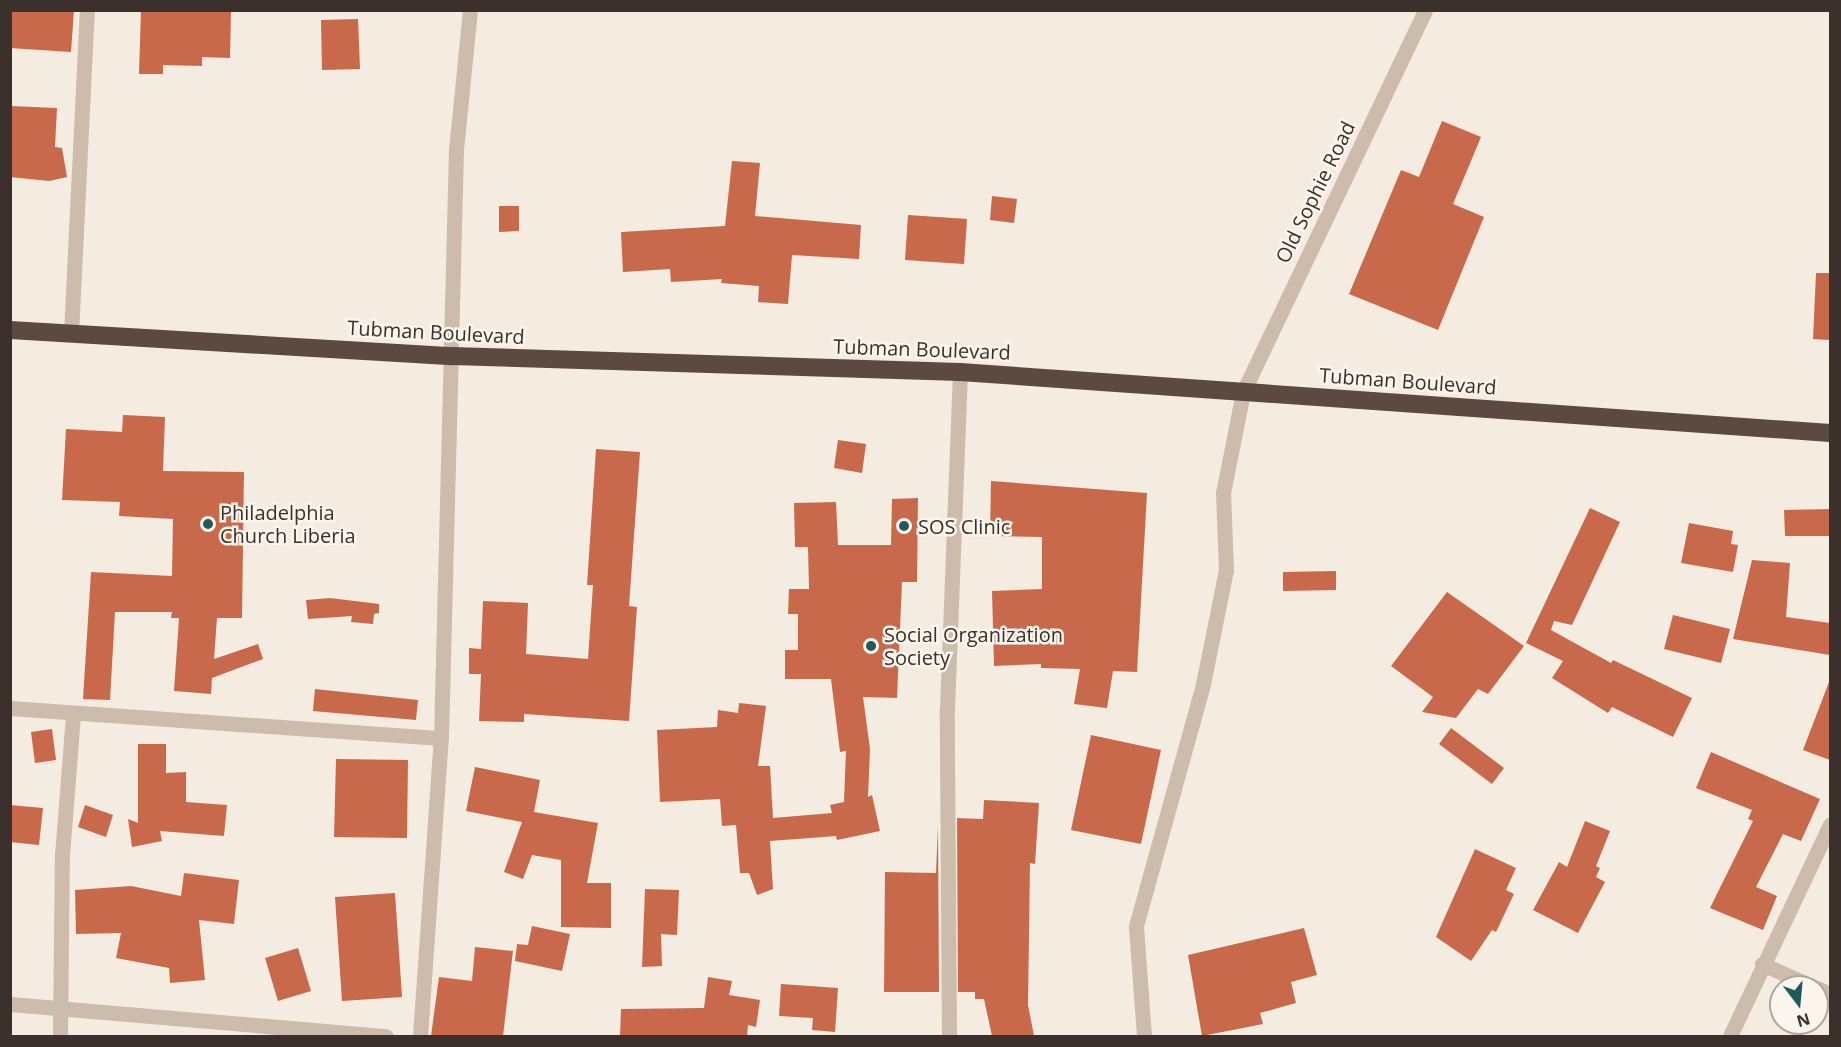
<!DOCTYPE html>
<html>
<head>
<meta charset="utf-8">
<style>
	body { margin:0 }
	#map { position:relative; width:1841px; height:1047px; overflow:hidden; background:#f4ebe1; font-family:"Open Sans",sans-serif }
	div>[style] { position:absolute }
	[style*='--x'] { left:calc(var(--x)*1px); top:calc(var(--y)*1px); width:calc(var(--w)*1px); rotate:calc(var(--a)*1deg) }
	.building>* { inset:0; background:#c8694b }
	.minor>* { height:15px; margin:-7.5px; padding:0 7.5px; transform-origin:7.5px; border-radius:7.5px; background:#cdbbac }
	.highway>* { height:18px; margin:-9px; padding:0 9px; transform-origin:9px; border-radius:9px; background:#5c4a42 }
	.dots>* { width:16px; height:16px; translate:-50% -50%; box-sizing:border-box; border:3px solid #fbf5ee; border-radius:50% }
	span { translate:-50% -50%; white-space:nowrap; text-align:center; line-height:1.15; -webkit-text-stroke:5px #fbf5ee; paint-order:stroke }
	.street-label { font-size:20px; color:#3b302b }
	.poi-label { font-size:20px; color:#3b302b }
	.left { translate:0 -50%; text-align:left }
	.frame { position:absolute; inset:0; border:12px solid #3b302b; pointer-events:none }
	.north { position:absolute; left:1769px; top:975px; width:60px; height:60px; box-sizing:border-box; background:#fbf5ee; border:2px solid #aea6a0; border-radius:50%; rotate:164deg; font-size:16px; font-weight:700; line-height:24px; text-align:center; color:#3b302b }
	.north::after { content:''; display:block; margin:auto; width:21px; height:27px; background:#1f5a5e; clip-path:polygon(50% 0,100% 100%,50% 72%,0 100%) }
</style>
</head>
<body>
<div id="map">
	<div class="building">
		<div style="clip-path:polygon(10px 10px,74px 10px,71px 52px,10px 48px)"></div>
		<div style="clip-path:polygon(141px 10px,231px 10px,230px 58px,202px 57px,202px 66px,163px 65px,163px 74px,139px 74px)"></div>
		<div style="clip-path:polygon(358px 19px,360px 69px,322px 70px,321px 20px)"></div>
		<div style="clip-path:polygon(10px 106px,57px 108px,55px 147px,62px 148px,67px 177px,49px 181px,10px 177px)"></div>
		<div style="clip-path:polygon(1442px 121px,1481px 137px,1453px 204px,1484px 217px,1438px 330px,1349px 294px,1401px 170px,1419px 177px)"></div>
		<div style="clip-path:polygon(732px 161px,760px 163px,755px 216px,861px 225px,859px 259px,792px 255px,788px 304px,758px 302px,759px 286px,721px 283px,722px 279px,671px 282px,670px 269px,623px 272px,621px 232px,725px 226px)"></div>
		<div style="clip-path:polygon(992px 196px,1017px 199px,1014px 223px,990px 220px)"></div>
		<div style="clip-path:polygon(499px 206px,519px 206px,519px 231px,499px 232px)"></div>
		<div style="clip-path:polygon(908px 215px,967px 219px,964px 264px,905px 260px)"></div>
		<div style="clip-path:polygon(1816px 273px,1830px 273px,1830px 340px,1813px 339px)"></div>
		<div style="clip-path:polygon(123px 415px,165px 417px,163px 471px,244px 472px,242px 618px,217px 618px,214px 659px,258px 644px,263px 659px,212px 678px,211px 694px,174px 691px,179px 618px,171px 618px,172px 612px,115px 612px,110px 700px,83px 699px,91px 572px,172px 576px,173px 519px,119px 516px,120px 502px,62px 500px,66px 429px,122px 432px)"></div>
		<div style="clip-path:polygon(838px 440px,866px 444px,862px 473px,834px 468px)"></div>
		<div style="clip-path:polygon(596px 449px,640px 452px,629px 606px,637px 607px,629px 721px,524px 714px,524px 722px,479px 721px,481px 674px,469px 674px,469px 648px,481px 649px,483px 601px,528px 603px,526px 654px,588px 659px,593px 585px,587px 585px)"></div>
		<div style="clip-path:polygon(991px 481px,1147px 493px,1137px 672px,1113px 671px,1107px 708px,1074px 704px,1080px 669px,1041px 668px,1041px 664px,994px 666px,992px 591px,1042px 589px,1042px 537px,990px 536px)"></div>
		<div style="clip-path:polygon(918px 498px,917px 582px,902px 582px,897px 698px,863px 697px,870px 749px,868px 797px,872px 795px,880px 831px,837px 840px,836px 836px,770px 841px,773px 889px,757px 895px,749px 873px,740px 873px,736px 825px,722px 826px,720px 799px,660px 802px,657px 730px,717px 727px,718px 710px,738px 713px,739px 703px,766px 706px,758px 766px,770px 766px,773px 818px,832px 813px,830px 805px,844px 802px,846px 751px,840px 752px,831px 679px,785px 679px,785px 650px,798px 650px,798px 614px,788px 614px,789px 589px,809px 589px,808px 547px,795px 547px,794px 503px,836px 502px,838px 545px,891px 545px,892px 499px)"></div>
		<div style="clip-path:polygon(1590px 508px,1620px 522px,1572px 625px,1554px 621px,1551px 630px,1611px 663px,1613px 660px,1692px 698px,1673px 737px,1612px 707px,1608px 713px,1552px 678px,1563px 661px,1526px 643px)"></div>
		<div style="clip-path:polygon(1830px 509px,1830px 536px,1785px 536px,1784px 510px)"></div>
		<div style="clip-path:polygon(1689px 523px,1733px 531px,1731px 544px,1738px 545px,1733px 572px,1681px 563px)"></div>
		<div style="clip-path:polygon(1752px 560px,1790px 563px,1786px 617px,1830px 623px,1830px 655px,1733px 639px)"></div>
		<div style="clip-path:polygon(1336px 571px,1336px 590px,1283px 591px,1283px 572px)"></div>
		<div style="clip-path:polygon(1447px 592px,1524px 646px,1488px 694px,1478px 689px,1456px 718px,1422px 712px,1433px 697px,1391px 666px)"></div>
		<div style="clip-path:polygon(330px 598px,379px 604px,379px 613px,374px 614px,373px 624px,351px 622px,352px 616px,308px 619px,306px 600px)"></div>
		<div style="clip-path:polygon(1673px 615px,1730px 629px,1721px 663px,1664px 649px)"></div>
		<div style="clip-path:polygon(1829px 682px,1830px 682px,1830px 760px,1803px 750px)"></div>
		<div style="clip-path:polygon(315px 689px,418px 700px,416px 720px,313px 711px)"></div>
		<div style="clip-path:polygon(1451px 728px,1504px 768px,1492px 784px,1439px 744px)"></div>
		<div style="clip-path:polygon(52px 729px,56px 760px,35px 763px,31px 732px)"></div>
		<div style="clip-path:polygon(1091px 735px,1161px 750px,1141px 844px,1071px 830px)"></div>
		<div style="clip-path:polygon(138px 744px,166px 744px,166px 773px,186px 772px,186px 802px,227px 805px,224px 836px,160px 831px,162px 841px,132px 847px,128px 819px,138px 823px)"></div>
		<div style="clip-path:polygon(1711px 752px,1820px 799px,1801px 841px,1783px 834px,1756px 887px,1777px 896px,1763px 930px,1710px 908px,1753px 821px,1748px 819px,1752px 810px,1696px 788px)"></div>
		<div style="clip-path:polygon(336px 759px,408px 760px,407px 838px,334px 837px)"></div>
		<div style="clip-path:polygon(475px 767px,540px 780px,534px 812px,598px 823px,587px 883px,611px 883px,611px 928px,561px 927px,561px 860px,532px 855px,523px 879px,504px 872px,522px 822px,466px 811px)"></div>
		<div style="clip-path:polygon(984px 800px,1039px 803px,1035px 864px,1030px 863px,1028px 1005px,1034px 1036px,992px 1036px,984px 999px,975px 999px,975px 992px,958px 992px,957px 818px,983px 819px)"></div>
		<div style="clip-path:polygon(10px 805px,43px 808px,39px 845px,10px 842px)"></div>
		<div style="clip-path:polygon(85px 805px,113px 815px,106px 837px,78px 827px)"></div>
		<div style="clip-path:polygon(1585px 821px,1610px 831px,1596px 866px,1600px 868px,1596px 877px,1605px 882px,1578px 933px,1533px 910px,1559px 862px,1567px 867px)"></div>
		<div style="clip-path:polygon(938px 825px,939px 992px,884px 992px,885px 872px,936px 873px)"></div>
		<div style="clip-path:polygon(1475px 849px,1516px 868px,1506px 890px,1514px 894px,1496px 932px,1492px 930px,1471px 961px,1436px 937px)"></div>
		<div style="clip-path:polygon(184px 873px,239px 880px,234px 924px,199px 920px,205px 980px,170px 983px,169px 968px,116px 958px,121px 933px,76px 934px,75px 890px,131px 886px,181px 896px)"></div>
		<div style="clip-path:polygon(645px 889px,679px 890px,677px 935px,661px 934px,662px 966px,642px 967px)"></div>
		<div style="clip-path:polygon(395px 893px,402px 997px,342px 1001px,335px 897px)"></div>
		<div style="clip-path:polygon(532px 926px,570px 934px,562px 971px,515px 961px,517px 944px,528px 945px)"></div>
		<div style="clip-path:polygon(1304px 928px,1317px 975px,1291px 982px,1296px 1003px,1260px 1013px,1263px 1024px,1202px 1036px,1188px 955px)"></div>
		<div style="clip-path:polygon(475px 947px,513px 951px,503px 1036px,431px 1036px,439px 977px,472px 981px)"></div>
		<div style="clip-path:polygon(298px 948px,311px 991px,278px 1001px,265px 958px)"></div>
		<div style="clip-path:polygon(708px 977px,732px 981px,729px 995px,760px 1000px,756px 1027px,748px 1025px,747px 1036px,620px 1036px,621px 1009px,704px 1008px)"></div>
		<div style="clip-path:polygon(781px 984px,838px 988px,835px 1032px,812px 1030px,813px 1018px,779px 1016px)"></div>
	</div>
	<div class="minor">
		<div style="--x:71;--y:334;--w:324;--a:-87.2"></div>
		<div style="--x:10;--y:708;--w:432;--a:4"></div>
		<div style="--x:1762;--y:964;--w:57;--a:23.9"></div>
		<div style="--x:1817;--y:988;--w:14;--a:25"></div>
		<div style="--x:10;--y:1004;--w:377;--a:4.9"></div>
		<div style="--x:60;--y:1036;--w:181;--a:-89.4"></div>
		<div style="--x:62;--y:855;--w:139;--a:-85.5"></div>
		<div style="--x:420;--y:1036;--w:299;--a:-86"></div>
		<div style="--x:441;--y:738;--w:588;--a:-88.54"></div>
		<div style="--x:456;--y:150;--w:141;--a:-84.3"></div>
		<div style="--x:949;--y:1036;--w:327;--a:-90.4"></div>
		<div style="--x:947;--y:709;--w:337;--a:-87.8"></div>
		<div style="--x:1144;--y:1036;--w:110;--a:-94.2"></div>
		<div style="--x:1136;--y:926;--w:251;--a:-74.5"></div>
		<div style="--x:1203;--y:684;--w:116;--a:-78.6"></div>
		<div style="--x:1226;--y:570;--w:77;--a:-92.2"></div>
		<div style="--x:1223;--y:493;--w:103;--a:-78.8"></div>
		<div style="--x:1243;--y:392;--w:423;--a:-64.5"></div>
		<div style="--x:1730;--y:1036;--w:234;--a:-64.7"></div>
	</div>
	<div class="highway">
		<div style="--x:10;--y:330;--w:443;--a:3.4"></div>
		<div style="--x:452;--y:356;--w:508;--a:1.8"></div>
		<div style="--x:960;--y:372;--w:872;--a:4.01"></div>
	</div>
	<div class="dots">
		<div style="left:208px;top:524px;background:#1f5a5e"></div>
		<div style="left:904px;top:526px;background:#1f5a5e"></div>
		<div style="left:871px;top:646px;background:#1f5a5e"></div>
	</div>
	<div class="street-label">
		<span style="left:1315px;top:192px;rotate:-64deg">Old Sophie Road</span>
		<span style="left:436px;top:332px;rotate:3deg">Tubman Boulevard</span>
		<span style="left:922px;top:349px;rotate:2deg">Tubman Boulevard</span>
		<span style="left:1408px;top:381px;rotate:4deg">Tubman Boulevard</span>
	</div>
	<div class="poi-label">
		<span class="left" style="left:220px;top:524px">Philadelphia<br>Church Liberia</span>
		<span class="left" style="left:918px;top:526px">SOS Clinic</span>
		<span class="left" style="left:884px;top:646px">Social Organization<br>Society</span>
	</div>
	<div class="frame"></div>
	<div class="north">N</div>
</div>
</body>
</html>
